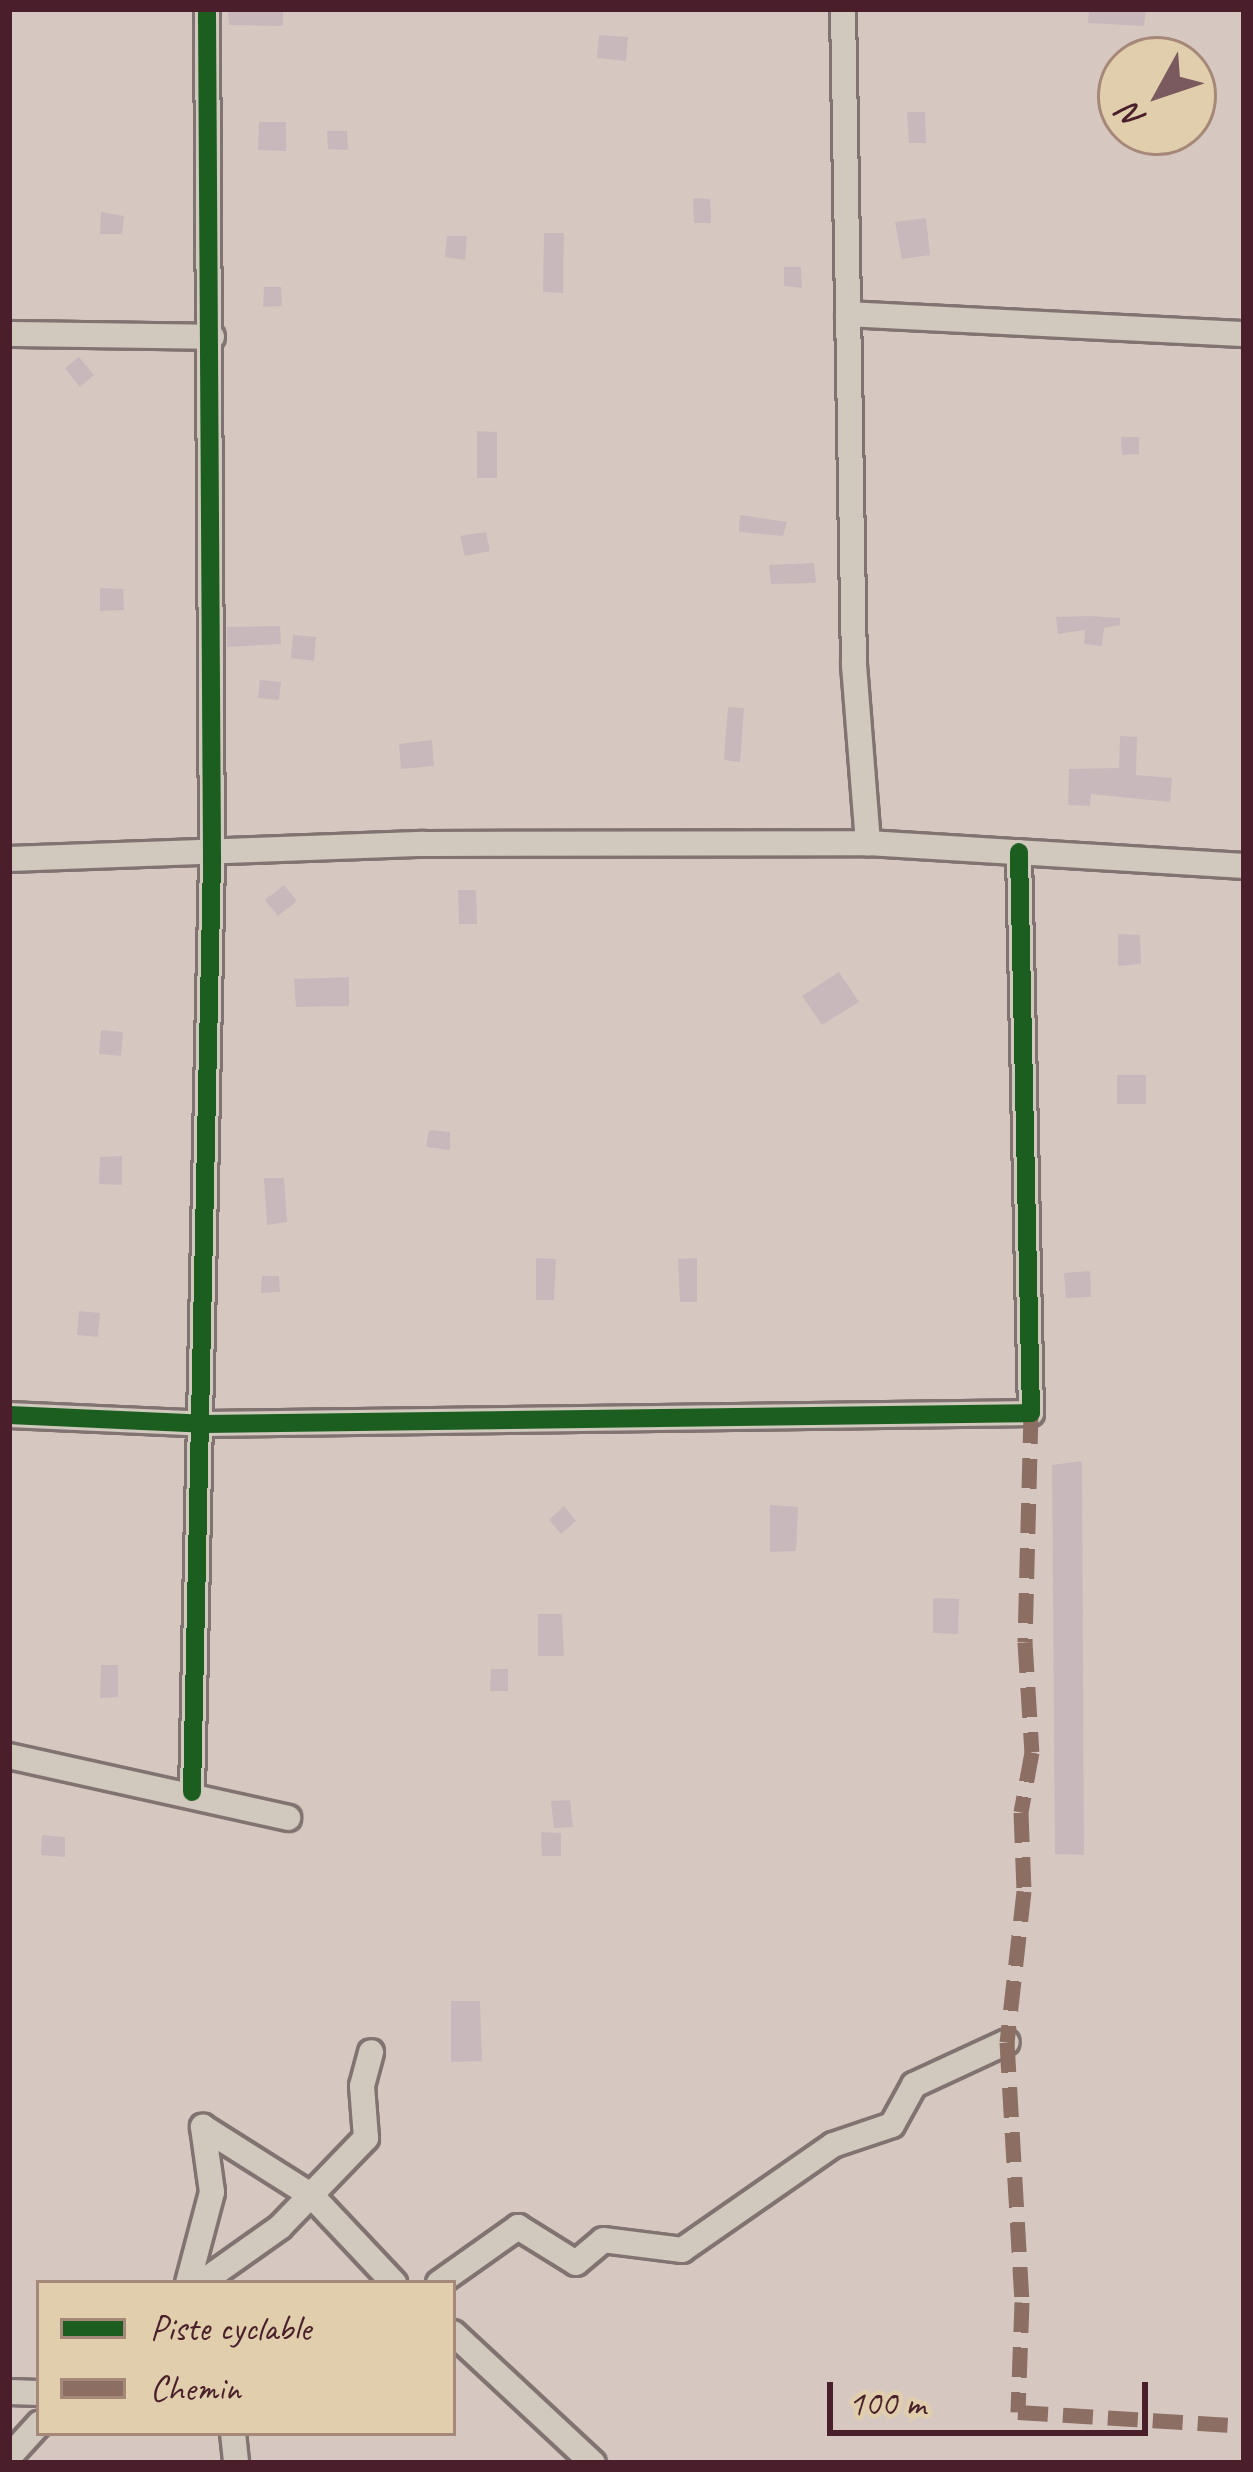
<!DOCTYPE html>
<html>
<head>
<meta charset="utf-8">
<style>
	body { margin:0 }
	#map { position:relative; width:1253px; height:2472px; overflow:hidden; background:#d6c8c0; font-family:Caveat,sans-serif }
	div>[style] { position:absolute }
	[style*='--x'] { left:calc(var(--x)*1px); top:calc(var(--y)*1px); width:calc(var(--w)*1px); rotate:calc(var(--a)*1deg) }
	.building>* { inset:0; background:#c8b8bc }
	.roads { filter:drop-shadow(3px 0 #817371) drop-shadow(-3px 0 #817371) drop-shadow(0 3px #817371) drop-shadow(0 -3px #817371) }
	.street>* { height:24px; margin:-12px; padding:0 12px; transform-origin:12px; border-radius:12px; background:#d1c9bd }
	.quiet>* { height:15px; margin-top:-7.5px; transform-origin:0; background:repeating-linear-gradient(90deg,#8d6e63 0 30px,transparent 0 45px) }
	.cycleway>* { height:18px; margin:-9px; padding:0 9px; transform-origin:9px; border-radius:9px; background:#1b5e20 }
	span { translate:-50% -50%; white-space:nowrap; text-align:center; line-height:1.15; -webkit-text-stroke:9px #e1ceac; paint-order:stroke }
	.frame { position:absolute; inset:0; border:12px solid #4a1f2b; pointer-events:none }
	.legend { position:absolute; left:36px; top:2280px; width:420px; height:156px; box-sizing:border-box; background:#e1ceac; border:3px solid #a58878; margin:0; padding:15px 21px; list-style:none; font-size:36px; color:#4a1f2b }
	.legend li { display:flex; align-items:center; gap:24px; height:60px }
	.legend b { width:60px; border:3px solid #a58878 }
	.north { position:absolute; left:1097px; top:36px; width:120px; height:120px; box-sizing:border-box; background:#e1ceac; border:3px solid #a58878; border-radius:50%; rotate:230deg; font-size:33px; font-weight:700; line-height:48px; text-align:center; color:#4a1f2b }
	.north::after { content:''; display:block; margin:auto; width:42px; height:54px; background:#7b5a5f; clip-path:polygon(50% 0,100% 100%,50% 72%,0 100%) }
	.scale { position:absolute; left:827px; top:2382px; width:321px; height:54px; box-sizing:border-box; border:6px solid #4a1f2b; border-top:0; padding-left:15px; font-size:36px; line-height:42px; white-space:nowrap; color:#4a1f2b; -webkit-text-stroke:9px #e1ceac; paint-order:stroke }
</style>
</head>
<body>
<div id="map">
	<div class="building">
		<div style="clip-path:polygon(228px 9px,283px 9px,283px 26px,229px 25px)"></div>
		<div style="clip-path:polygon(1089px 9px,1146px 9px,1144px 26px,1088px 23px)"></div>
		<div style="clip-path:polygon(599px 35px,628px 37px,626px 61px,597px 58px)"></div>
		<div style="clip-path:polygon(907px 112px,925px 112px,926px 143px,909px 143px)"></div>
		<div style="clip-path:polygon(259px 122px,286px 122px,286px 151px,258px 150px)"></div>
		<div style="clip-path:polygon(327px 131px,347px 131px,348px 150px,328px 149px)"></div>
		<div style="clip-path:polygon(693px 198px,710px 199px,711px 223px,694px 223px)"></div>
		<div style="clip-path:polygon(101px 212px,124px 216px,122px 234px,100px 234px)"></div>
		<div style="clip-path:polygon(926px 218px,930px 255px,902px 259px,895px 222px)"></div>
		<div style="clip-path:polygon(544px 233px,564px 233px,563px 293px,543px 292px)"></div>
		<div style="clip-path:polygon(447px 236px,467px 236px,465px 260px,445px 257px)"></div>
		<div style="clip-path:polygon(784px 267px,801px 267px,802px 288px,784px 286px)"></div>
		<div style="clip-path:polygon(264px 287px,281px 287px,282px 306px,263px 307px)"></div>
		<div style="clip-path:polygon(79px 357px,94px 375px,80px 387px,65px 368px)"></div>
		<div style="clip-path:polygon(477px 431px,497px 432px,497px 478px,477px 478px)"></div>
		<div style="clip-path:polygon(1121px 437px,1139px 437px,1139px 454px,1122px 455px)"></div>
		<div style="clip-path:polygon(740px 515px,787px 522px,783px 536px,739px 532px)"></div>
		<div style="clip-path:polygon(486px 532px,490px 551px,465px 556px,460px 536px)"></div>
		<div style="clip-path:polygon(814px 563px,816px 583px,771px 584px,769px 565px)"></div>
		<div style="clip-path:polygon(100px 588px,123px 589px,124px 610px,100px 611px)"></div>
		<div style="clip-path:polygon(1090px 616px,1120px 618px,1120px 625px,1104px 628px,1102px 646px,1084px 644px,1085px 630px,1058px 634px,1056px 617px)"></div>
		<div style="clip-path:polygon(280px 626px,281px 644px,227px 647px,227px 627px)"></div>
		<div style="clip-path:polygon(293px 635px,316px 637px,314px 661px,291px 658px)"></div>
		<div style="clip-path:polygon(260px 680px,281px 682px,279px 700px,258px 698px)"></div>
		<div style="clip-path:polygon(728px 707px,744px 708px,740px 762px,724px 760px)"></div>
		<div style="clip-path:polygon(1120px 736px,1137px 737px,1136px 775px,1172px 778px,1170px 802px,1091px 794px,1090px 806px,1068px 805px,1069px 769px,1119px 768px)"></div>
		<div style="clip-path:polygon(432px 740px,434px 766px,401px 769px,399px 744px)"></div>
		<div style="clip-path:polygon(284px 885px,297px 901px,278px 916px,265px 900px)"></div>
		<div style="clip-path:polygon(458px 890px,476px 890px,477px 924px,459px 924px)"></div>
		<div style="clip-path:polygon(1118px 934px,1140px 935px,1141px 964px,1118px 966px)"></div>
		<div style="clip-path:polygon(839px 972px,859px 1002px,822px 1025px,802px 996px)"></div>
		<div style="clip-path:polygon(349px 977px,349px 1006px,296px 1007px,294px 979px)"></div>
		<div style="clip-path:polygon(101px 1030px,123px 1032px,121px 1056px,99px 1054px)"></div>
		<div style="clip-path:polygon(1117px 1075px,1146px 1075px,1146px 1104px,1117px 1104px)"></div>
		<div style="clip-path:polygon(429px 1130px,450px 1132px,450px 1150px,426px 1147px)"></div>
		<div style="clip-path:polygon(122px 1156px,122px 1185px,99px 1184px,100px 1157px)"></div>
		<div style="clip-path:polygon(264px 1178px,284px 1178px,287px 1222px,267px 1225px)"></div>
		<div style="clip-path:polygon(536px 1258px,556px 1259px,554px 1300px,536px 1300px)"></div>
		<div style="clip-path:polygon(697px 1258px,697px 1302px,680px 1302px,678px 1259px)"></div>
		<div style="clip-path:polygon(1090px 1271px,1091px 1297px,1066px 1298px,1064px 1273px)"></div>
		<div style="clip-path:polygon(262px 1276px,279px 1276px,280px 1292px,261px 1293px)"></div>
		<div style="clip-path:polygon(79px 1311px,100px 1313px,98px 1337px,77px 1335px)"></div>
		<div style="clip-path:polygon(1082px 1461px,1084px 1855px,1055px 1854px,1052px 1465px)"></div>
		<div style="clip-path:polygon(770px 1505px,798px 1507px,796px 1551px,770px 1552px)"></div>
		<div style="clip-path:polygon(564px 1506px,576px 1521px,561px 1534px,549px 1520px)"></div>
		<div style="clip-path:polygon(933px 1598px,959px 1599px,958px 1634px,933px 1633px)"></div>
		<div style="clip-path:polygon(538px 1614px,562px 1614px,564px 1656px,538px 1656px)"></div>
		<div style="clip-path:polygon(101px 1665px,118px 1665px,118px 1697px,100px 1698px)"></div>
		<div style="clip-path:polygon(491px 1669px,508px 1669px,508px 1691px,490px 1691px)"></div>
		<div style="clip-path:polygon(570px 1800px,573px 1827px,554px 1828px,551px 1801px)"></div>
		<div style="clip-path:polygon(541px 1832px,561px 1833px,561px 1856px,542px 1856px)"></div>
		<div style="clip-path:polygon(42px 1835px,65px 1837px,65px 1857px,41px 1855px)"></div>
		<div style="clip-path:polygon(451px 2001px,480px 2001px,482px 2061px,451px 2062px)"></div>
	</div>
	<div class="roads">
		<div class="street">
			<div style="--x:843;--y:9;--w:656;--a:89.04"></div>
			<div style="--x:854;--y:665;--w:179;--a:85.5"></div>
			<div style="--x:848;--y:314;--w:397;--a:2.9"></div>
			<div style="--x:9;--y:334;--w:203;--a:0.8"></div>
			<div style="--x:9;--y:859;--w:415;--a:-2.1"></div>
			<div style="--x:424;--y:844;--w:444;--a:-0.1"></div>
			<div style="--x:868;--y:843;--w:377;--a:3.5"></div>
			<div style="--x:9;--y:1415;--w:195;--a:2.6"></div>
			<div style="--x:204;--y:1424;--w:827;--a:-0.76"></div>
			<div style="--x:1031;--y:1413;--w:561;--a:-91.23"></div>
			<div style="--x:9;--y:1756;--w:286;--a:12.5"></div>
			<div style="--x:192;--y:1792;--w:935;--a:-88.77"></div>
			<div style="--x:212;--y:857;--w:848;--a:-90.34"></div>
			<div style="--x:203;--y:2127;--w:129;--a:32.3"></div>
			<div style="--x:312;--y:2196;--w:120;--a:46.7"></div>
			<div style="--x:188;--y:2283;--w:94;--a:-75.2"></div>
			<div style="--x:212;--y:2192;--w:66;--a:-97.9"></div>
			<div style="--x:201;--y:2283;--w:97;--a:-35.3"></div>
			<div style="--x:280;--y:2227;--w:124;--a:-46"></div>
			<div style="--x:366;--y:2138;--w:52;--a:-94.4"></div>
			<div style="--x:362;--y:2086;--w:35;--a:-75"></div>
			<div style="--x:439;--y:2283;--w:97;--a:-35.3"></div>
			<div style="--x:518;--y:2227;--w:68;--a:31.8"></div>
			<div style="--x:576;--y:2263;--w:35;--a:-40"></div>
			<div style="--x:603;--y:2240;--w:80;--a:7.2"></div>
			<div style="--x:682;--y:2250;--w:184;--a:-34.8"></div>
			<div style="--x:833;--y:2145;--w:62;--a:-18.7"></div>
			<div style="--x:892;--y:2125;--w:46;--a:-61.2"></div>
			<div style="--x:914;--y:2085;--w:102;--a:-24.8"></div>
			<div style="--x:453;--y:2333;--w:191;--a:42.9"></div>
			<div style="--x:9;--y:2392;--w:30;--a:2"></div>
			<div style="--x:233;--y:2433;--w:30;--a:84"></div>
			<div style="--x:9;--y:2457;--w:45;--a:-47.7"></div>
		</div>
	</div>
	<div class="quiet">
		<div style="--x:1031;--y:1413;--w:229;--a:91.5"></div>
		<div style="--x:1025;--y:1642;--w:110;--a:86.4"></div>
		<div style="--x:1032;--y:1752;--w:61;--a:100.4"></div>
		<div style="--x:1021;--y:1812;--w:79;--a:87.8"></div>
		<div style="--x:1024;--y:1891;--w:152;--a:96.4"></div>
		<div style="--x:1007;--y:2042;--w:260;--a:86.7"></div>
		<div style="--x:1022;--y:2302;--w:110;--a:92.1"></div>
		<div style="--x:1018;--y:2412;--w:226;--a:3.5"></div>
	</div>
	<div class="cycleway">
		<div style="--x:9;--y:1415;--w:195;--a:2.6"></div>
		<div style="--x:204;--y:1424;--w:827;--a:-0.76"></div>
		<div style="--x:1031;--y:1413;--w:561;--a:-91.23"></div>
		<div style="--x:192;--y:1792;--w:935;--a:-88.77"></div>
		<div style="--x:212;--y:857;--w:848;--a:-90.34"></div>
	</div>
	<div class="frame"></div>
	<ul class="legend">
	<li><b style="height:15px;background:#1b5e20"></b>Piste cyclable</li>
	<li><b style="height:15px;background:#8d6e63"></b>Chemin</li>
	</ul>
	<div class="north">N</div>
	<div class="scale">100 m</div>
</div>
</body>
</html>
